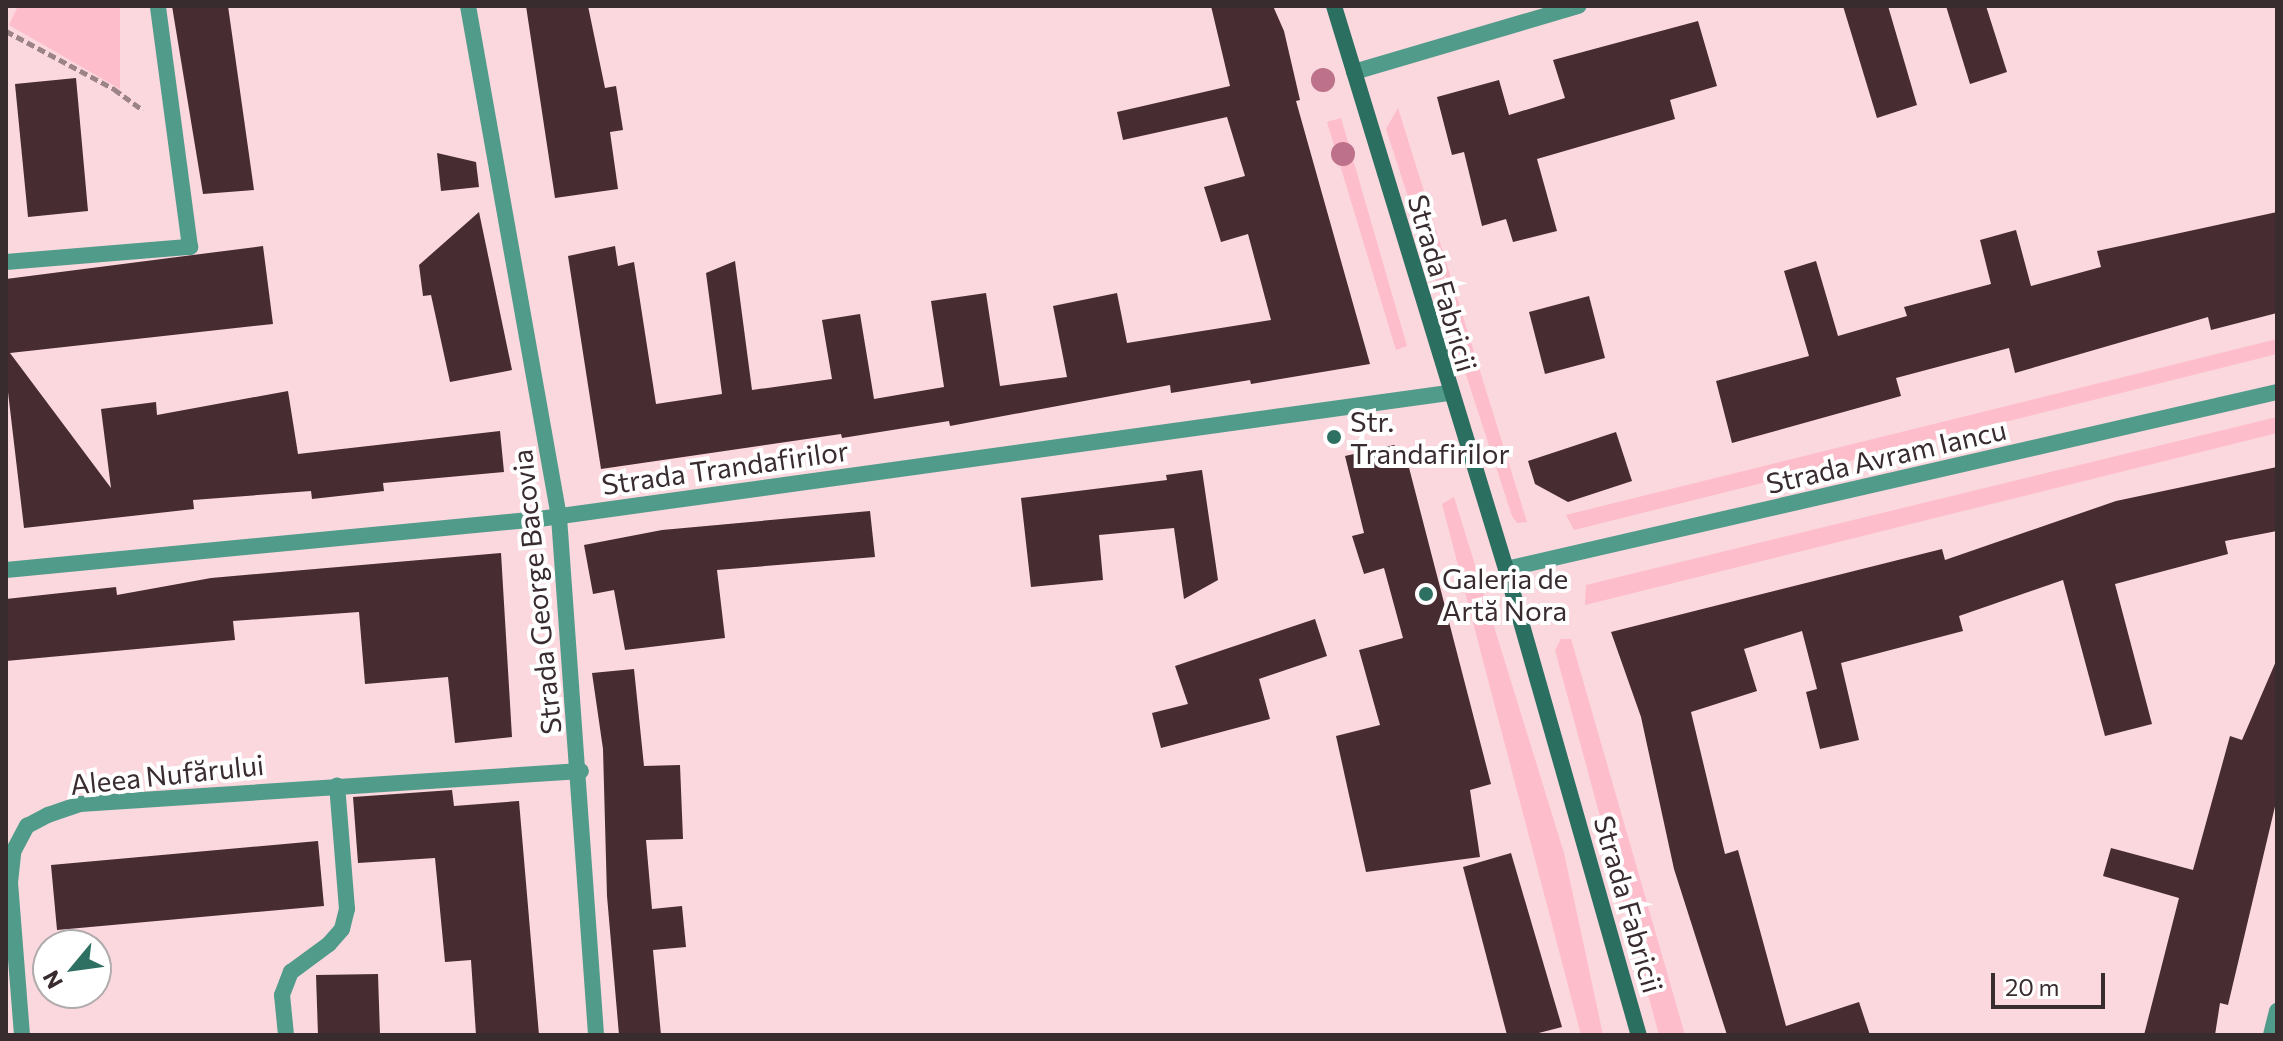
<!DOCTYPE html>
<html>
<head>
<meta charset="utf-8">
<style>
	body { margin:0 }
	#map { position:relative; width:2283px; height:1041px; overflow:hidden; background:#fbd7de; font-family:Commissioner,sans-serif }
	div>[style] { position:absolute }
	[style*='--x'] { left:calc(var(--x)*1px); top:calc(var(--y)*1px); width:calc(var(--w)*1px); rotate:calc(var(--a)*1deg) }
	.green>* { inset:0; background:#fdbdca }
	.building>* { inset:0; background:#472c32 }
	.path>* { height:5px; margin-top:-2.5px; transform-origin:0; background:repeating-linear-gradient(90deg,#9c8388 0 8px,transparent 0 12px) }
	.minor>* { height:16px; margin:-8px; padding:0 8px; transform-origin:8px; border-radius:8px; background:#509b89 }
	.tertiary>* { height:16px; margin:-8px; padding:0 8px; transform-origin:8px; border-radius:8px; background:#509b89 }
	.secondary>* { height:16px; margin:-8px; padding:0 8px; transform-origin:8px; border-radius:8px; background:#2b6f60 }
	.trees>* { width:24px; height:24px; margin:-12px; border-radius:50%; background:#be718a }
	.dots>* { width:22px; height:22px; translate:-50% -50%; box-sizing:border-box; border:4px solid #fff; border-radius:50% }
	span { translate:-50% -50%; white-space:nowrap; text-align:center; line-height:1.15; -webkit-text-stroke:8px #fff; paint-order:stroke }
	.street-label { font-size:28px; color:#392c2f }
	.poi-label { font-size:28px; color:#392c2f }
	.left { translate:0 -50%; text-align:left }
	.frame { position:absolute; inset:0; border:8px solid #392c2f; pointer-events:none }
	.north { position:absolute; left:32px; top:929px; width:80px; height:80px; box-sizing:border-box; background:#fff; border:2px solid #b0abac; border-radius:50%; rotate:241deg; font-size:22px; font-weight:700; line-height:32px; text-align:center; color:#392c2f }
	.north::after { content:''; display:block; margin:auto; width:28px; height:36px; background:#2e7061; clip-path:polygon(50% 0,100% 100%,50% 72%,0 100%) }
	.scale { position:absolute; left:1991px; top:973px; width:114px; height:36px; box-sizing:border-box; border:4px solid #392c2f; border-top:0; padding-left:10px; font-size:24px; line-height:28px; white-space:nowrap; color:#392c2f; -webkit-text-stroke:6px #fff; paint-order:stroke }
</style>
</head>
<body>
<div id="map">
	<div class="green">
		<div style="clip-path:polygon(18px 6px,120px 6px,120px 89px,9px 25px)"></div>
		<div style="clip-path:polygon(1398px 108px,1527px 522px,1517px 523px,1512px 516px,1386px 129px)"></div>
		<div style="clip-path:polygon(1341px 118px,1407px 346px,1396px 350px,1327px 122px)"></div>
		<div style="clip-path:polygon(2277px 339px,2277px 354px,1574px 530px,1566px 515px)"></div>
		<div style="clip-path:polygon(2277px 417px,2277px 433px,1585px 605px,1586px 585px)"></div>
		<div style="clip-path:polygon(1454px 497px,1564px 853px,1603px 1035px,1581px 1035px,1442px 504px)"></div>
		<div style="clip-path:polygon(1561px 639px,1571px 639px,1685px 1035px,1659px 1035px,1555px 650px)"></div>
	</div>
	<div class="building">
		<div style="clip-path:polygon(172px 6px,228px 6px,254px 190px,203px 194px)"></div>
		<div style="clip-path:polygon(526px 6px,588px 6px,605px 88px,616px 86px,623px 130px,610px 132px,618px 189px,555px 198px)"></div>
		<div style="clip-path:polygon(1211px 6px,1273px 6px,1284px 31px,1300px 100px,1296px 101px,1370px 364px,1251px 384px,1250px 380px,1171px 393px,1170px 385px,950px 426px,949px 421px,842px 438px,841px 434px,601px 469px,568px 256px,615px 246px,618px 266px,634px 262px,656px 404px,722px 394px,706px 273px,735px 261px,752px 390px,832px 379px,822px 320px,860px 314px,874px 399px,944px 387px,931px 301px,986px 293px,1000px 386px,1067px 377px,1053px 306px,1117px 293px,1127px 343px,1271px 320px,1248px 234px,1221px 242px,1204px 187px,1245px 176px,1227px 117px,1123px 140px,1117px 112px,1230px 86px)"></div>
		<div style="clip-path:polygon(1843px 6px,1888px 6px,1917px 105px,1877px 118px)"></div>
		<div style="clip-path:polygon(1946px 6px,1986px 6px,2007px 72px,1970px 84px)"></div>
		<div style="clip-path:polygon(1698px 21px,1717px 86px,1670px 100px,1675px 119px,1537px 159px,1557px 231px,1513px 242px,1506px 219px,1482px 226px,1464px 152px,1452px 155px,1437px 97px,1499px 80px,1509px 115px,1565px 98px,1553px 60px)"></div>
		<div style="clip-path:polygon(76px 78px,88px 211px,28px 217px,15px 84px)"></div>
		<div style="clip-path:polygon(437px 153px,476px 162px,479px 187px,441px 191px)"></div>
		<div style="clip-path:polygon(479px 212px,512px 370px,450px 382px,431px 295px,423px 296px,419px 265px)"></div>
		<div style="clip-path:polygon(2277px 212px,2277px 313px,2211px 330px,2208px 317px,2015px 373px,2009px 348px,1896px 378px,1901px 396px,1732px 443px,1716px 381px,1809px 356px,1784px 271px,1816px 261px,1838px 336px,1907px 316px,1904px 307px,1991px 284px,1980px 240px,2016px 230px,2031px 286px,2101px 267px,2097px 251px)"></div>
		<div style="clip-path:polygon(263px 246px,273px 324px,10px 353px,111px 488px,101px 409px,156px 402px,157px 415px,288px 391px,298px 454px,500px 431px,504px 472px,383px 483px,384px 491px,312px 499px,311px 491px,193px 500px,194px 509px,24px 528px,6px 375px,6px 279px)"></div>
		<div style="clip-path:polygon(1589px 296px,1605px 358px,1545px 374px,1529px 312px)"></div>
		<div style="clip-path:polygon(1616px 432px,1632px 481px,1568px 502px,1535px 484px,1528px 461px)"></div>
		<div style="clip-path:polygon(1394px 445px,1406px 456px,1491px 784px,1470px 790px,1480px 857px,1366px 872px,1336px 736px,1380px 725px,1359px 650px,1403px 638px,1384px 568px,1364px 574px,1352px 536px,1364px 533px,1345px 456px)"></div>
		<div style="clip-path:polygon(2277px 467px,2277px 531px,2225px 541px,2228px 554px,2115px 584px,2152px 724px,2105px 736px,2063px 580px,1959px 616px,1963px 631px,1841px 663px,1859px 740px,1820px 749px,1806px 692px,1817px 689px,1802px 631px,1744px 649px,1757px 691px,1691px 712px,1725px 854px,1738px 850px,1786px 1026px,1859px 1002px,1870px 1035px,1727px 1035px,1674px 869px,1641px 717px,1611px 632px,1942px 549px,1945px 560px,2116px 501px)"></div>
		<div style="clip-path:polygon(1202px 470px,1218px 580px,1184px 599px,1174px 528px,1099px 535px,1103px 580px,1031px 587px,1021px 498px,1167px 480px,1166px 475px)"></div>
		<div style="clip-path:polygon(870px 511px,875px 557px,717px 570px,725px 638px,625px 650px,614px 590px,593px 594px,584px 545px,662px 530px)"></div>
		<div style="clip-path:polygon(501px 553px,512px 737px,455px 743px,448px 677px,365px 684px,359px 612px,233px 621px,235px 640px,6px 661px,6px 599px,116px 587px,117px 595px,211px 578px)"></div>
		<div style="clip-path:polygon(1315px 619px,1327px 656px,1259px 679px,1270px 719px,1161px 748px,1152px 713px,1188px 704px,1175px 666px)"></div>
		<div style="clip-path:polygon(2277px 659px,2277px 798px,2228px 1005px,2220px 1003px,2215px 1035px,2144px 1035px,2179px 898px,2103px 876px,2111px 848px,2193px 870px,2230px 736px,2242px 740px)"></div>
		<div style="clip-path:polygon(634px 669px,644px 766px,680px 765px,683px 839px,646px 840px,652px 909px,682px 906px,686px 947px,653px 950px,661px 1035px,619px 1035px,607px 896px,603px 749px,592px 673px)"></div>
		<div style="clip-path:polygon(452px 790px,454px 806px,519px 801px,539px 1035px,476px 1035px,471px 960px,445px 962px,435px 858px,358px 863px,353px 797px)"></div>
		<div style="clip-path:polygon(318px 841px,324px 906px,57px 930px,51px 865px)"></div>
		<div style="clip-path:polygon(1511px 853px,1562px 1027px,1531px 1035px,1507px 1035px,1463px 867px)"></div>
		<div style="clip-path:polygon(378px 974px,380px 1035px,318px 1035px,316px 975px)"></div>
	</div>
	<div class="path">
		<div style="--x:6;--y:31;--w:123;--a:28.2"></div>
		<div style="--x:114;--y:89;--w:36;--a:36"></div>
	</div>
	<div class="minor">
		<div style="--x:468;--y:6;--w:519;--a:79.9"></div>
		<div style="--x:559;--y:517;--w:519;--a:85.91"></div>
		<div style="--x:1354;--y:72;--w:234;--a:-16.4"></div>
		<div style="--x:6;--y:262;--w:185;--a:-4.7"></div>
		<div style="--x:190;--y:247;--w:243;--a:-97.6"></div>
		<div style="--x:6;--y:570;--w:535;--a:-5.47"></div>
		<div style="--x:539;--y:519;--w:918;--a:-7.89"></div>
		<div style="--x:22;--y:1035;--w:152;--a:-94.5"></div>
		<div style="--x:10;--y:883;--w:31;--a:-84"></div>
		<div style="--x:13;--y:852;--w:30;--a:-62"></div>
		<div style="--x:27;--y:826;--w:24;--a:-28"></div>
		<div style="--x:48;--y:815;--w:34;--a:-19"></div>
		<div style="--x:80;--y:804;--w:502;--a:-3.77"></div>
		<div style="--x:286;--y:1035;--w:40;--a:-95.7"></div>
		<div style="--x:282;--y:995;--w:25;--a:-69"></div>
		<div style="--x:291;--y:972;--w:47;--a:-36.4"></div>
		<div style="--x:329;--y:944;--w:20;--a:-49"></div>
		<div style="--x:342;--y:929;--w:21;--a:-76"></div>
		<div style="--x:347;--y:909;--w:124;--a:-94.6"></div>
		<div style="--x:2271;--y:1035;--w:25;--a:-76"></div>
	</div>
	<div class="tertiary">
		<div style="--x:1506;--y:569;--w:791;--a:-12.93"></div>
	</div>
	<div class="secondary">
		<div style="--x:1334;--y:6;--w:589;--a:73.01"></div>
		<div style="--x:1506;--y:569;--w:485;--a:74.1"></div>
	</div>
	<div class="trees">
		<div style="left:1323px;top:80px"></div>
		<div style="left:1343px;top:154px"></div>
	</div>
	<div class="dots">
		<div style="left:1334px;top:437px;background:#2e7061"></div>
		<div style="left:1426px;top:594px;background:#2e7061"></div>
	</div>
	<div class="street-label">
		<span style="left:1443px;top:283px;rotate:74deg">Strada Fabricii</span>
		<span style="left:1886px;top:456px;rotate:-13deg">Strada Avram Iancu</span>
		<span style="left:725px;top:467px;rotate:-8deg">Strada Trandafirilor</span>
		<span style="left:536px;top:592px;rotate:-96deg">Strada George Bacovia</span>
		<span style="left:167px;top:774px;rotate:-6deg">Aleea Nufărului</span>
		<span style="left:1629px;top:904px;rotate:74deg">Strada Fabricii</span>
	</div>
	<div class="poi-label">
		<span class="left" style="left:1350px;top:437px">Str.<br>Trandafirilor</span>
		<span class="left" style="left:1442px;top:594px">Galeria de<br>Artă Nora</span>
	</div>
	<div class="frame"></div>
	<div class="north">N</div>
	<div class="scale">20 m</div>
</div>
</body>
</html>
